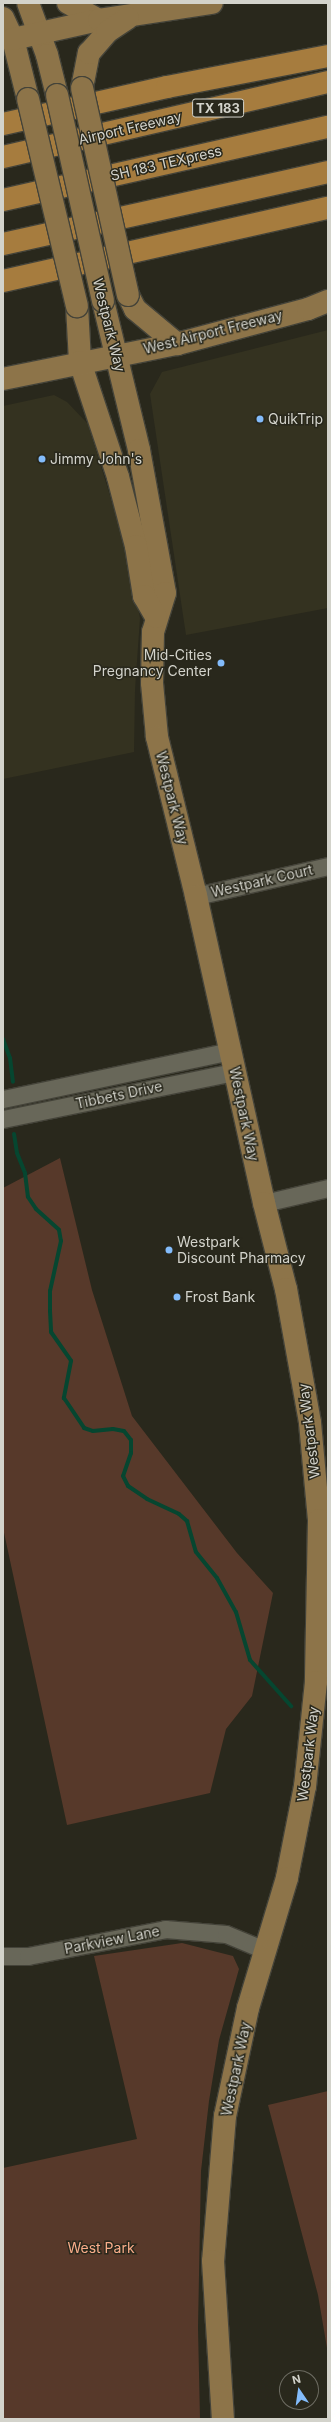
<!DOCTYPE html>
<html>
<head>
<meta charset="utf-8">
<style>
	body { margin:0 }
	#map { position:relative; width:331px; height:2422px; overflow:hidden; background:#29281c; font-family:Inter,sans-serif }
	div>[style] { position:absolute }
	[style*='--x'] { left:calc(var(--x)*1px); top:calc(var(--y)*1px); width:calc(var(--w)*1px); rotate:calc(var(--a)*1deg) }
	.built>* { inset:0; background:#343220 }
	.green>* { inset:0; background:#57392a }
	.stream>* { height:4px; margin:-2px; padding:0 2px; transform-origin:2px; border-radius:2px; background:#064630 }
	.roads { filter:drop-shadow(1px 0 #444339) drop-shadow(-1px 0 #444339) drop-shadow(0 1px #444339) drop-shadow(0 -1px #444339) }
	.minor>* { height:17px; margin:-8.5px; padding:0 8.5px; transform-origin:8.5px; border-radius:8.5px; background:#686759 }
	.major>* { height:22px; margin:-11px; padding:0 11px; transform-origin:11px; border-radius:11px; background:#8d7449 }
	.highway>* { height:22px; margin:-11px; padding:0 11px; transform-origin:11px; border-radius:11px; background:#a67c3e }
	.bridges { filter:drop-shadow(1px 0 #444339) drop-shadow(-1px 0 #444339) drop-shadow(0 1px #444339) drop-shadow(0 -1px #444339) }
	.major-bridge>* { height:22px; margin:-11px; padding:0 11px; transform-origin:11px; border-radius:11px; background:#8d7449 }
	.dots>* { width:11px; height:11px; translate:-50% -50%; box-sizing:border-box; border:2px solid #29281c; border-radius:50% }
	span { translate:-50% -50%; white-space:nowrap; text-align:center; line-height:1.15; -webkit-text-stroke:3px #29281c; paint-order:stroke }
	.shield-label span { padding:1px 3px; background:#29281c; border:1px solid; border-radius:3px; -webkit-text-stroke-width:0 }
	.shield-label { font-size:13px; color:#d3d3cb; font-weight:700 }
	.street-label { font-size:14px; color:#d3d3cb }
	.poi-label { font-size:14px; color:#d3d3cb }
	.left { translate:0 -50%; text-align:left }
	.right { translate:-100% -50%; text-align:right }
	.park-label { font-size:14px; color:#f9ad8a }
	.frame { position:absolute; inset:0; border:4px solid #d3d3cb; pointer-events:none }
	.north { position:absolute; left:279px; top:2370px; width:40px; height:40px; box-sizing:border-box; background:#29281c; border:1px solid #6d6c62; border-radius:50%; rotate:347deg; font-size:11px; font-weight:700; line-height:16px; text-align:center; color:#d3d3cb }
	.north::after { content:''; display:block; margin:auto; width:14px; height:18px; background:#83bcfb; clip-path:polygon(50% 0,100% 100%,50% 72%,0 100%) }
</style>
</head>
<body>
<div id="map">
	<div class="built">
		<div style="clip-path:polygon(328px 330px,328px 608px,186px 635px,150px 394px,162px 372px)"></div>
		<div style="clip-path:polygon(54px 395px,67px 402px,88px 424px,123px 538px,140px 618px,135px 690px,134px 752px,3px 779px,3px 406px)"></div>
	</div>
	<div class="green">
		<div style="clip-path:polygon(60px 1158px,92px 1290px,132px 1416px,237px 1553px,273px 1593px,252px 1696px,226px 1729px,210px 1793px,67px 1825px,3px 1528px,3px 1188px)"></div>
		<div style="clip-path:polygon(182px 1943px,233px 1956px,239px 1969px,219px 2040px,209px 2101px,201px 2171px,198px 2328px,200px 2419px,3px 2419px,3px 2168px,137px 2139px,94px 1956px)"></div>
		<div style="clip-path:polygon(328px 2091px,328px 2354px,318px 2295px,268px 2105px)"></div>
	</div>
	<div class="stream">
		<div style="--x:3;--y:1039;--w:20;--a:70"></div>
		<div style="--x:10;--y:1058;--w:24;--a:83"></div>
		<div style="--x:14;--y:1134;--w:19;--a:81"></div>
		<div style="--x:17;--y:1153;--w:22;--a:68"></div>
		<div style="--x:25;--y:1173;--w:24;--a:83"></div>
		<div style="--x:28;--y:1197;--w:14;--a:56"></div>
		<div style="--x:36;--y:1209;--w:31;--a:42"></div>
		<div style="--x:59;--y:1230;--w:11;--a:80"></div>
		<div style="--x:61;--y:1241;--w:51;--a:102.4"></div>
		<div style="--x:50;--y:1291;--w:20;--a:90"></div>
		<div style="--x:50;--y:1311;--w:21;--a:87"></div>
		<div style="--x:51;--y:1332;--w:35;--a:55"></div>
		<div style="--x:71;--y:1361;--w:38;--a:101"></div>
		<div style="--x:64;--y:1398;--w:36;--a:56"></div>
		<div style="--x:84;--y:1428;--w:9;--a:18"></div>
		<div style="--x:93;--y:1431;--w:20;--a:-6"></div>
		<div style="--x:113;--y:1429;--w:11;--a:10"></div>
		<div style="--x:124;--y:1431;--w:11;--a:52"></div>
		<div style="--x:131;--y:1440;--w:13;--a:90"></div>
		<div style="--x:131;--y:1453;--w:24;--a:109"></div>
		<div style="--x:123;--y:1476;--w:11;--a:63"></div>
		<div style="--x:128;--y:1486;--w:23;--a:34"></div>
		<div style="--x:147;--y:1499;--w:35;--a:25"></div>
		<div style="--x:179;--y:1514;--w:11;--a:41"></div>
		<div style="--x:187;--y:1521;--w:32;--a:74"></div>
		<div style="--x:196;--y:1552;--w:33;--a:51"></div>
		<div style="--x:217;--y:1578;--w:39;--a:61"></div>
		<div style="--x:236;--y:1612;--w:50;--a:73.7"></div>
		<div style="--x:250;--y:1660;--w:62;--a:48.3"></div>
	</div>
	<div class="roads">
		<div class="minor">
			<div style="--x:196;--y:896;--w:135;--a:-12.8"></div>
			<div style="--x:3;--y:1099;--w:232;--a:-11.9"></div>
			<div style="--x:3;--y:1119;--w:236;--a:-11.5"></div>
			<div style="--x:264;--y:1203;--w:66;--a:-13.2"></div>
			<div style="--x:3;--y:1956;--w:25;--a:0"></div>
			<div style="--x:28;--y:1956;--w:140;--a:-11.1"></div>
			<div style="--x:165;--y:1929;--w:61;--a:4.7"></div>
			<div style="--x:226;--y:1934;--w:44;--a:22.5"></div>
		</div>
		<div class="major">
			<div style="--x:28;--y:3;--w:55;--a:69.9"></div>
			<div style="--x:47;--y:55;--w:41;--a:76"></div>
			<div style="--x:68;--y:3;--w:35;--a:29"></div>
			<div style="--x:3;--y:18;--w:23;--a:65"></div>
			<div style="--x:13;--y:39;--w:62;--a:76"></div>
			<div style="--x:13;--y:39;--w:88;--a:-12.5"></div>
			<div style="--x:99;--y:20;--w:114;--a:-8.6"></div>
			<div style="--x:82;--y:88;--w:36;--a:-79"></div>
			<div style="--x:89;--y:53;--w:28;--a:-49"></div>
			<div style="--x:107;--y:32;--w:25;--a:-34"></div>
			<div style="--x:128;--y:295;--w:16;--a:63"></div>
			<div style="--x:135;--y:309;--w:55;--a:39.8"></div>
			<div style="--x:103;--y:301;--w:153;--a:76.4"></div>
			<div style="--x:139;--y:450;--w:145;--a:79.7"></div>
			<div style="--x:165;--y:593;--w:41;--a:107.1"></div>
			<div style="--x:153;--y:632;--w:51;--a:91.1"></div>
			<div style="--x:152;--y:683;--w:54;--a:84.7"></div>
			<div style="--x:157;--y:737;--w:164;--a:76.2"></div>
			<div style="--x:196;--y:896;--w:314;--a:77.5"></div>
			<div style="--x:264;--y:1203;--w:89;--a:75.7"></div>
			<div style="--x:286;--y:1289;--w:136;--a:79.8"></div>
			<div style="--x:310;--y:1423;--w:97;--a:84.7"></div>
			<div style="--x:319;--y:1520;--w:162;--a:91.1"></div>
			<div style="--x:316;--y:1682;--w:105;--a:96"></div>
			<div style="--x:305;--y:1786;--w:94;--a:101.1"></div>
			<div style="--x:287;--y:1878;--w:136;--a:106.7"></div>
			<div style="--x:248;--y:2008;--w:110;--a:102"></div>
			<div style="--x:225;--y:2116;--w:145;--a:94.7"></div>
			<div style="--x:213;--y:2261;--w:158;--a:86.4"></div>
			<div style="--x:77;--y:306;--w:56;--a:86.9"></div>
			<div style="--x:80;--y:362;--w:121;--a:71.7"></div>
			<div style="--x:118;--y:477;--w:71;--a:75.4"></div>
			<div style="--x:136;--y:546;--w:51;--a:80.9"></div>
			<div style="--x:144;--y:596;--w:24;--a:60"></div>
			<div style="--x:3;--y:379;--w:177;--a:-11.4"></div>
			<div style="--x:177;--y:344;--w:136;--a:-15"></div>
			<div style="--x:308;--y:309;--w:22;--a:-22"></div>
		</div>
		<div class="highway">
			<div style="--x:3;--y:124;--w:168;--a:-12.7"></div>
			<div style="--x:167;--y:87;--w:164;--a:-10.9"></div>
			<div style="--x:3;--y:157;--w:334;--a:-13"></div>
			<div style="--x:3;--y:200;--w:333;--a:-12.7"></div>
			<div style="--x:3;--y:244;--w:333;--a:-12.5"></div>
			<div style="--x:3;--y:281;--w:333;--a:-12.7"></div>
		</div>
	</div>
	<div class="bridges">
		<div class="major-bridge">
			<div style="--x:82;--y:88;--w:212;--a:77.5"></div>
			<div style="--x:57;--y:95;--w:211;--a:77.4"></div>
			<div style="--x:28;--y:99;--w:213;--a:76.7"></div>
		</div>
	</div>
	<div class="dots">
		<div style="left:260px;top:419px;background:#83bcfb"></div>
		<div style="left:42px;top:459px;background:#83bcfb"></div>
		<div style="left:221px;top:663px;background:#83bcfb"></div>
		<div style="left:169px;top:1250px;background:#83bcfb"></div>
		<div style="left:177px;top:1297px;background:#83bcfb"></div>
	</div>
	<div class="shield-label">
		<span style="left:218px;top:108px">TX 183</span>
	</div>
	<div class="street-label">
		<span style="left:130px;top:128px;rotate:-13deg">Airport Freeway</span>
		<span style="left:166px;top:163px;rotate:-13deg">SH 183 TEXpress</span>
		<span style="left:109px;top:325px;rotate:76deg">Westpark Way</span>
		<span style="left:213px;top:332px;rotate:-14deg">West Airport Freeway</span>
		<span style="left:172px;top:798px;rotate:76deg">Westpark Way</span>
		<span style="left:262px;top:881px;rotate:-13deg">Westpark Court</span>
		<span style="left:119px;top:1095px;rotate:-12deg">Tibbets Drive</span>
		<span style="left:244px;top:1114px;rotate:78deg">Westpark Way</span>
		<span style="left:309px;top:1431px;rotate:-97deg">Westpark Way</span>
		<span style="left:308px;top:1754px;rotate:-83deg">Westpark Way</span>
		<span style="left:112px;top:1940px;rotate:-11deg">Parkview Lane</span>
		<span style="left:236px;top:2069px;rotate:-78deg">Westpark Way</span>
	</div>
	<div class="poi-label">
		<span class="left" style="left:268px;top:419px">QuikTrip</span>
		<span class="left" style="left:50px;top:459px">Jimmy John's</span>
		<span class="right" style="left:212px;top:663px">Mid-Cities<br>Pregnancy Center</span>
		<span class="left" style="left:177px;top:1250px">Westpark<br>Discount Pharmacy</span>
		<span class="left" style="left:185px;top:1297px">Frost Bank</span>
	</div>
	<div class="park-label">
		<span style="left:101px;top:2248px">West Park</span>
	</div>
	<div class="frame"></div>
	<div class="north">N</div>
</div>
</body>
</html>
